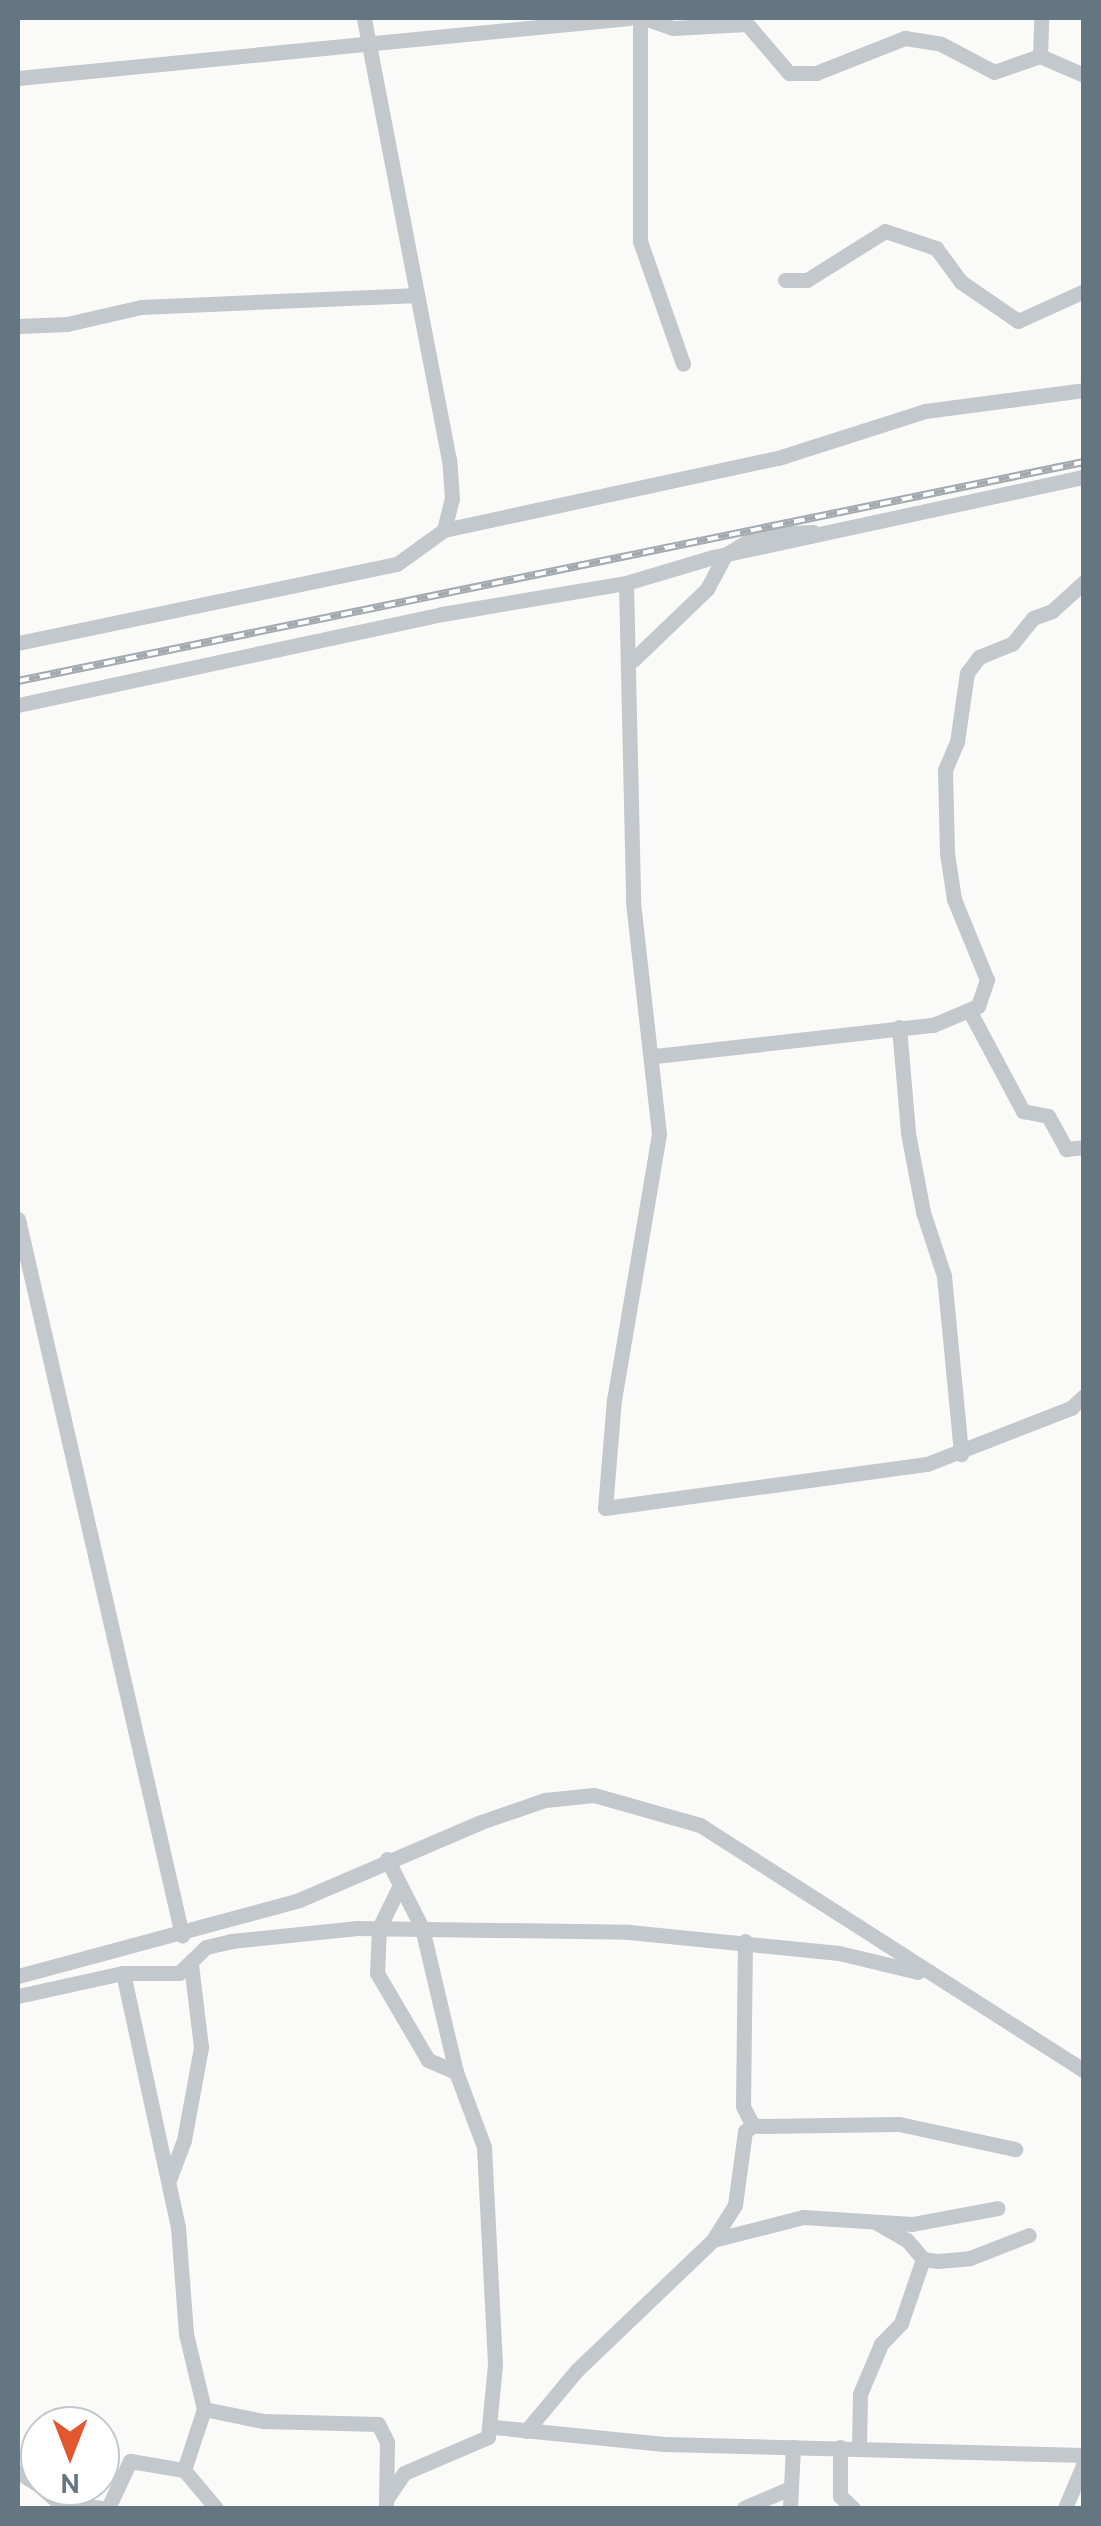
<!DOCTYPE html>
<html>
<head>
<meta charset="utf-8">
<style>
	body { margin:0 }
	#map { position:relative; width:1101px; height:2526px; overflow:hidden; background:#fafaf8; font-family:Cabin,sans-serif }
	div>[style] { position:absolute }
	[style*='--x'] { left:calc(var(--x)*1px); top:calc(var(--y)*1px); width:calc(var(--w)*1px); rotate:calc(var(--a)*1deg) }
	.minor>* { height:15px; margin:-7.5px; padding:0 7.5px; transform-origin:7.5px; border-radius:7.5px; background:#c3c8cc }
	.rail>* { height:8px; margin-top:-4px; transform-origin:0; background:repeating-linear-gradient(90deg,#fff 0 11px,#a2aab0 0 22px); box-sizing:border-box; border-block:2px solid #a2aab0 }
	span { translate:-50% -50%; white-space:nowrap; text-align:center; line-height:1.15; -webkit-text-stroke:10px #fff; paint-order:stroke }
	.frame { position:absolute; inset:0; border:20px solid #657683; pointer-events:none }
	.north { position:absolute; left:20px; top:2406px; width:100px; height:100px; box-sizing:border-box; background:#fff; border:2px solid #c1c8cd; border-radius:50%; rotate:180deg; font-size:28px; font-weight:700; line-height:40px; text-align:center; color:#657683 }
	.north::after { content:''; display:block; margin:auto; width:35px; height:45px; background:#e4572e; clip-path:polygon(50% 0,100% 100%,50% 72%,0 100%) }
</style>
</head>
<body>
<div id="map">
	<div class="minor">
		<div style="--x:640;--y:18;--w:223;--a:90"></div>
		<div style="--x:640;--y:241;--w:130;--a:70.7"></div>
		<div style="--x:644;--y:18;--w:31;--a:19"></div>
		<div style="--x:673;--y:28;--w:74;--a:-3.1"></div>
		<div style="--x:747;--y:24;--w:65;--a:49.4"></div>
		<div style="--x:789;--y:73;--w:27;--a:0"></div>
		<div style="--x:816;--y:73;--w:96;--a:-21.5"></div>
		<div style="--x:905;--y:38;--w:36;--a:9"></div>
		<div style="--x:941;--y:44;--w:60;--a:27.8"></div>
		<div style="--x:994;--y:72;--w:49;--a:-19.2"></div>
		<div style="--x:1040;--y:56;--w:38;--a:-88"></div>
		<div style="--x:1040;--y:56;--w:48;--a:23.4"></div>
		<div style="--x:18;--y:78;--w:614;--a:-5.61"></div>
		<div style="--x:785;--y:280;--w:22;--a:0"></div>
		<div style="--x:807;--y:280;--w:92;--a:-32.1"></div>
		<div style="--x:885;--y:231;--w:54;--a:18.4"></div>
		<div style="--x:936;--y:248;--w:42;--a:53.7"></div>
		<div style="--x:961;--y:282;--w:69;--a:34.4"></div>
		<div style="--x:1018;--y:321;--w:72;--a:-24.4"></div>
		<div style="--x:18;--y:326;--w:49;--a:-2.3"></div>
		<div style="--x:67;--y:324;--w:76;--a:-12.9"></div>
		<div style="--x:141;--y:307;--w:272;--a:-2.5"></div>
		<div style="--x:444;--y:530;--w:342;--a:-12.2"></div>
		<div style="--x:778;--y:458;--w:154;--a:-17.7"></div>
		<div style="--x:925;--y:411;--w:160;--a:-7.5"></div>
		<div style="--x:626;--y:583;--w:319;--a:88.7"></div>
		<div style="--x:633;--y:902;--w:233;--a:83.6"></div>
		<div style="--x:659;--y:1134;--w:269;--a:99.6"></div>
		<div style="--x:614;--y:1399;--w:109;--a:94.7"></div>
		<div style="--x:605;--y:1508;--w:325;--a:-7.8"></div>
		<div style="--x:927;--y:1464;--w:155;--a:-21.3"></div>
		<div style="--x:1071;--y:1408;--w:18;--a:-43"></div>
		<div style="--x:18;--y:643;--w:387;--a:-11.8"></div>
		<div style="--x:397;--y:564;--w:58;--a:-35.9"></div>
		<div style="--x:444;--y:530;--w:32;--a:-76"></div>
		<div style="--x:452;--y:499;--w:39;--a:-94"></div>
		<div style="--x:449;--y:460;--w:450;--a:-100.9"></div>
		<div style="--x:633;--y:660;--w:103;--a:-43.8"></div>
		<div style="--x:707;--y:589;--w:38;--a:-62"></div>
		<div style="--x:725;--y:555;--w:41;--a:-31"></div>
		<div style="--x:760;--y:534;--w:53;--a:-2.2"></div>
		<div style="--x:18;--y:705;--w:434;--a:-12.1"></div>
		<div style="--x:442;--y:614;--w:187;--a:-9.6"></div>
		<div style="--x:626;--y:583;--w:91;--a:-16.6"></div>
		<div style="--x:713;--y:557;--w:380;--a:-12.2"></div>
		<div style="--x:969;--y:1010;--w:115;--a:61.9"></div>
		<div style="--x:1023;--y:1111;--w:25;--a:11"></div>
		<div style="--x:1048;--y:1116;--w:38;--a:61"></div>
		<div style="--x:1066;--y:1149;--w:18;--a:-6"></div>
		<div style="--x:899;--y:1027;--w:106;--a:85.1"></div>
		<div style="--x:908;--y:1133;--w:80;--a:79.2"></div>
		<div style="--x:923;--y:1212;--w:67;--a:71.8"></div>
		<div style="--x:944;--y:1276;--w:179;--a:84.5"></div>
		<div style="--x:655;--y:1056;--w:280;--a:-6.4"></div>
		<div style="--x:933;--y:1025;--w:49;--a:-22.9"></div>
		<div style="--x:978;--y:1006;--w:28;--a:-71"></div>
		<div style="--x:987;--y:980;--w:87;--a:-112.2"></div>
		<div style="--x:954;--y:899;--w:47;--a:-98.7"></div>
		<div style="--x:947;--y:853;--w:83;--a:-91.4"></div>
		<div style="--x:945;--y:770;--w:30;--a:-67"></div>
		<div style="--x:957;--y:742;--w:70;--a:-81.8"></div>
		<div style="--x:967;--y:673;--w:20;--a:-53"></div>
		<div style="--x:979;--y:657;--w:35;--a:-22"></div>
		<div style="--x:1012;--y:644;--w:33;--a:-51"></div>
		<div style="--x:1033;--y:618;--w:20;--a:-20"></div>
		<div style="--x:1052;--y:611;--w:43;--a:-42.2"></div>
		<div style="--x:18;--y:1219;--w:735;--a:77.1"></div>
		<div style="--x:387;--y:1859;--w:77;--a:63.1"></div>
		<div style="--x:422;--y:1928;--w:148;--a:76.7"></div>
		<div style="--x:456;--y:2072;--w:80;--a:69.5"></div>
		<div style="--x:484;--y:2147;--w:218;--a:87.1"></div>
		<div style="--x:495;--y:2365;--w:72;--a:95.6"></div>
		<div style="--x:488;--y:2437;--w:91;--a:156.8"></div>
		<div style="--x:404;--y:2473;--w:30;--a:124"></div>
		<div style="--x:400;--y:1885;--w:48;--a:116"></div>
		<div style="--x:379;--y:1928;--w:45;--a:92.5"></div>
		<div style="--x:377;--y:1973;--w:101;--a:59.6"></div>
		<div style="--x:428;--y:2060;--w:30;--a:23"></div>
		<div style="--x:123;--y:1973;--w:56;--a:0"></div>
		<div style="--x:179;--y:1973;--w:37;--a:-44"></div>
		<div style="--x:206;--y:1947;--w:26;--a:-13"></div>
		<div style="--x:231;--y:1941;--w:127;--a:-5.9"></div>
		<div style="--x:357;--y:1928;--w:272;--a:0.8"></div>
		<div style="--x:629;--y:1932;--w:211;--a:5.7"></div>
		<div style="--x:839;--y:1953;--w:81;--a:13.5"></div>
		<div style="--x:18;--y:1976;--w:291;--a:-15.1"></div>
		<div style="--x:299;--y:1900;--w:198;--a:-23.2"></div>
		<div style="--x:481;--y:1822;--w:68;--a:-19"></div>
		<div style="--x:545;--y:1800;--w:49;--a:-5.8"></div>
		<div style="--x:594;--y:1795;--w:110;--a:15.8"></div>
		<div style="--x:700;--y:1825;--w:456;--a:32.6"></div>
		<div style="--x:18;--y:1996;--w:107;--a:-12.4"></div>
		<div style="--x:123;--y:1973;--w:260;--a:77.8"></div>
		<div style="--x:178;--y:2227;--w:107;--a:85.7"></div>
		<div style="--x:186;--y:2334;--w:77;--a:76.5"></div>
		<div style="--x:753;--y:2126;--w:146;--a:-0.8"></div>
		<div style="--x:899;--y:2124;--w:119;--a:12.2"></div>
		<div style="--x:169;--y:2180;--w:43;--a:-69.4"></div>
		<div style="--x:184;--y:2140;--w:95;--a:-79.6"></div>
		<div style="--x:201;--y:2047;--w:84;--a:-96.9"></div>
		<div style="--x:877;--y:2223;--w:34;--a:30"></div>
		<div style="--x:907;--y:2240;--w:25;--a:50"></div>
		<div style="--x:923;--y:2259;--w:15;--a:8"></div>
		<div style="--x:938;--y:2261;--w:32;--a:-5"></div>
		<div style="--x:970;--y:2258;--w:63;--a:-21.3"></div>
		<div style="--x:713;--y:2240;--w:93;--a:-14.3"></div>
		<div style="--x:803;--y:2217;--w:109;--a:3.7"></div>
		<div style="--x:912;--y:2224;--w:87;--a:-10.5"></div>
		<div style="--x:494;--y:2427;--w:171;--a:5.7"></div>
		<div style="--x:664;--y:2444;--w:420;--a:1.5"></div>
		<div style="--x:526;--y:2431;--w:80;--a:-50.1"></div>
		<div style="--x:577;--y:2370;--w:188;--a:-43.7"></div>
		<div style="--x:713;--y:2240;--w:41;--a:-57.8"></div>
		<div style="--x:735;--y:2205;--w:75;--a:-82.3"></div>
		<div style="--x:745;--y:2131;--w:9;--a:-32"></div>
		<div style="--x:753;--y:2126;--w:22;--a:-117"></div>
		<div style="--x:743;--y:2106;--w:165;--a:-89.3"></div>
		<div style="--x:840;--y:2447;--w:49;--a:90"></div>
		<div style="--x:840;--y:2496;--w:18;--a:43"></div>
		<div style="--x:859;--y:2447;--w:53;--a:-88.9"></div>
		<div style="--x:860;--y:2394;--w:54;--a:-67.2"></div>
		<div style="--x:881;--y:2344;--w:29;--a:-46"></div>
		<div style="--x:901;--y:2323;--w:68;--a:-71"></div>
		<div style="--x:18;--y:2472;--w:26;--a:32"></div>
		<div style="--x:40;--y:2486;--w:25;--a:42"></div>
		<div style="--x:59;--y:2503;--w:43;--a:6.6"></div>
		<div style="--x:108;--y:2508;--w:52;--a:-64.9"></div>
		<div style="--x:130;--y:2461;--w:55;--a:9.5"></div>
		<div style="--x:216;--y:2508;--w:50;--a:-130.1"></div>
		<div style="--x:184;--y:2470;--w:64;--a:-71.8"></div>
		<div style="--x:204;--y:2409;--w:60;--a:11.5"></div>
		<div style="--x:263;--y:2421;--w:115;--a:1.5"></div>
		<div style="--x:378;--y:2424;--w:20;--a:63"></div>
		<div style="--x:387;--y:2442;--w:66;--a:90.9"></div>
		<div style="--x:744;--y:2508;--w:50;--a:-23.5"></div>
		<div style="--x:790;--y:2508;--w:61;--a:-87.2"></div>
		<div style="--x:1065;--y:2508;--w:49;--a:-67.1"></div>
	</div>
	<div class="rail">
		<div style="--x:18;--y:681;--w:1088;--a:-11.61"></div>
	</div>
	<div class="frame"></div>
	<div class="north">N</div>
</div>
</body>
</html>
